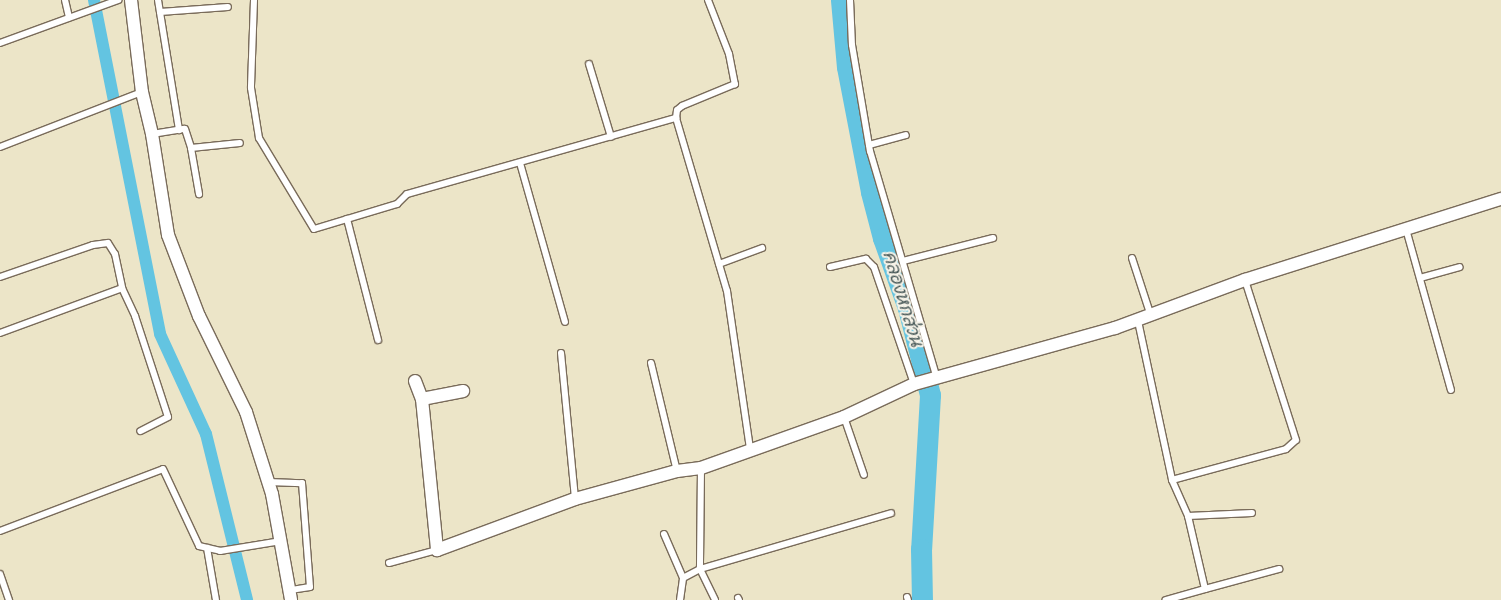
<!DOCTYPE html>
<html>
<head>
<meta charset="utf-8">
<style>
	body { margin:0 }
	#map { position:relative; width:1501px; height:600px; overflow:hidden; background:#ece5c8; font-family:Pangolin,"Playpen Sans Thai",sans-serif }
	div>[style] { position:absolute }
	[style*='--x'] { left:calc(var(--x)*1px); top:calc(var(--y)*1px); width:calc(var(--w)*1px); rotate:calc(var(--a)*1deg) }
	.canal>* { height:12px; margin:-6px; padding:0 6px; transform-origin:6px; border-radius:6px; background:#63c4e1 }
	.river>* { height:21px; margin:-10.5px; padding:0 10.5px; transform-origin:10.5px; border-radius:10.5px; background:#63c4e1 }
	.roads { filter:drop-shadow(1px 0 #796b5a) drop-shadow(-1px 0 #796b5a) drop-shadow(0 1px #796b5a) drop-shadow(0 -1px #796b5a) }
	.lane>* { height:6px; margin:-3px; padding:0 3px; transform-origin:3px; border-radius:3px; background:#fff }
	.street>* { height:12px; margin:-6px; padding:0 6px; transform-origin:6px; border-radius:6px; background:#fff }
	span { translate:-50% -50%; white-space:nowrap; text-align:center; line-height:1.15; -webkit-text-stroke:4px #f7f3e8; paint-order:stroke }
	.water-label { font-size:18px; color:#475858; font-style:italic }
</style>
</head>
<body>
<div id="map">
	<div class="canal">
		<div style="--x:94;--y:0;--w:340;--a:78.8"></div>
		<div style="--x:160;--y:334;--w:110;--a:65.3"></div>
		<div style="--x:206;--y:434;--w:171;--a:76.1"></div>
	</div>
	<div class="river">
		<div style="--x:841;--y:0;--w:67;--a:84.9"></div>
		<div style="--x:847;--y:67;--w:127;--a:79.1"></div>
		<div style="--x:871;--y:192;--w:48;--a:75.4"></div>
		<div style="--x:883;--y:238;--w:74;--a:70.3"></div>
		<div style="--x:908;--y:308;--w:90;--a:75.8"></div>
		<div style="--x:930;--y:395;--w:154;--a:93.3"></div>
		<div style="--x:921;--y:549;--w:51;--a:88.9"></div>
	</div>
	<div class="roads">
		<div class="lane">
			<div style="--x:65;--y:0;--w:18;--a:77"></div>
			<div style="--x:158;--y:0;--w:132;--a:80.8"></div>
			<div style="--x:254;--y:0;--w:88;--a:92"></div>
			<div style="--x:251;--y:88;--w:51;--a:80.9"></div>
			<div style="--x:259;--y:138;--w:106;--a:58.9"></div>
			<div style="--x:314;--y:229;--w:87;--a:-16.8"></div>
			<div style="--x:397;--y:204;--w:14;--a:-45"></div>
			<div style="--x:407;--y:194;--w:280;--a:-15.8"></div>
			<div style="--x:708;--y:0;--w:58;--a:68.7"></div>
			<div style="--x:729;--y:54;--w:31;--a:79"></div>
			<div style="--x:735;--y:84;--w:57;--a:157.5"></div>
			<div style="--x:682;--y:106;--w:6;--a:141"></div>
			<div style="--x:677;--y:110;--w:8;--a:97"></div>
			<div style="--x:676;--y:118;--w:180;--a:73.6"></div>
			<div style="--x:727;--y:291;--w:160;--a:81.7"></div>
			<div style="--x:850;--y:0;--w:45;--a:87.5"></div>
			<div style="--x:852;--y:45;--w:108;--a:80.4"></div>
			<div style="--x:870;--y:151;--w:238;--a:73.6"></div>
			<div style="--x:160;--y:12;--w:68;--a:-4.2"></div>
			<div style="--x:0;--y:43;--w:126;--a:-20"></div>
			<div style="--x:589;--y:64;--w:76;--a:73.2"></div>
			<div style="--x:152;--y:134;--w:33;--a:-9"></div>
			<div style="--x:185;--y:129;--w:20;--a:72"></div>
			<div style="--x:191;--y:148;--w:47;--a:80.1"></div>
			<div style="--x:869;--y:145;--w:38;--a:-15"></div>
			<div style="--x:0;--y:147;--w:152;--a:-21.2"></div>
			<div style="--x:191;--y:148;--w:49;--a:-5.8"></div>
			<div style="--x:520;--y:163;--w:165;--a:74.2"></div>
			<div style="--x:347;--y:219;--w:125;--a:75.6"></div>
			<div style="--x:1406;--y:229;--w:167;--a:74.4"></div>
			<div style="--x:1132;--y:258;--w:61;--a:71.9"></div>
			<div style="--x:903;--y:261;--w:93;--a:-14.3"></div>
			<div style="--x:719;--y:264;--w:46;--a:-20.4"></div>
			<div style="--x:830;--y:267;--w:37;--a:-13"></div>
			<div style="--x:866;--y:259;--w:11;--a:45"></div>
			<div style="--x:874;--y:267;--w:124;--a:71.1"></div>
			<div style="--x:0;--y:277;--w:98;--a:-19"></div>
			<div style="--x:93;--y:245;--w:15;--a:-8"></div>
			<div style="--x:108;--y:243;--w:13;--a:58"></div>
			<div style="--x:115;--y:254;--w:35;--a:78"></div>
			<div style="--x:122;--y:288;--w:31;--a:65"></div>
			<div style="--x:135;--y:316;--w:106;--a:71.9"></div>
			<div style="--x:168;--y:417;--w:31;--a:153"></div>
			<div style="--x:1420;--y:278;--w:41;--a:-15.4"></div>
			<div style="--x:1138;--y:321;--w:163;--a:77.9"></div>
			<div style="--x:1172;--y:480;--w:39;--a:66"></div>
			<div style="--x:1188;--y:516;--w:75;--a:76.9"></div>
			<div style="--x:1205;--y:589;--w:41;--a:164.2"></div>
			<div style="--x:0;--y:333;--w:130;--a:-20.2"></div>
			<div style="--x:561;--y:353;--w:147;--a:84.5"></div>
			<div style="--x:651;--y:363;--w:111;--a:76.5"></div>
			<div style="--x:844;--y:417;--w:61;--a:71"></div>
			<div style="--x:701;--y:468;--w:101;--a:90.6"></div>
			<div style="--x:700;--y:569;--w:34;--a:64"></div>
			<div style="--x:1172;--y:480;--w:118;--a:-15.2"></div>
			<div style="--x:1286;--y:449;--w:13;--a:-42"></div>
			<div style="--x:1296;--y:440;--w:168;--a:-107.7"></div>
			<div style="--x:268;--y:482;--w:34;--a:2"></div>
			<div style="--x:302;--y:483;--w:104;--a:85.6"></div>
			<div style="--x:310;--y:587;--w:20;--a:171"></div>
			<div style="--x:1188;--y:516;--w:64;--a:-2.7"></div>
			<div style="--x:0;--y:531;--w:174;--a:-20.8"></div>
			<div style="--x:163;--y:469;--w:85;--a:64.9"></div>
			<div style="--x:199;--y:546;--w:22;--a:13"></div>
			<div style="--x:220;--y:551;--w:62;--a:-9.3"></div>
			<div style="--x:664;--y:534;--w:48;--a:66.6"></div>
			<div style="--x:207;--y:548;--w:53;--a:80.2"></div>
			<div style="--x:389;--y:563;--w:50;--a:-15.2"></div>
			<div style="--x:0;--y:574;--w:28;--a:71"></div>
			<div style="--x:1205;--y:589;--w:77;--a:-15.1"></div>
			<div style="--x:907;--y:597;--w:3;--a:72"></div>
			<div style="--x:738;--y:598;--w:2;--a:63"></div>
			<div style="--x:680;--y:600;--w:22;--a:-82"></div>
			<div style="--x:683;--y:578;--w:19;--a:-28"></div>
			<div style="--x:700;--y:569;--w:199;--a:-16.3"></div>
		</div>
		<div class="street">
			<div style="--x:131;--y:0;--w:93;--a:83.2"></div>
			<div style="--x:142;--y:92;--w:43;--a:76.6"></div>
			<div style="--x:152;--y:134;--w:102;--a:81"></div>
			<div style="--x:168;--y:235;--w:87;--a:69.1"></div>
			<div style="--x:199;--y:316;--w:107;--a:63.9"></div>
			<div style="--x:246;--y:412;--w:86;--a:72.4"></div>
			<div style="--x:272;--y:494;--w:108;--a:79.8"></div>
			<div style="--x:415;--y:381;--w:19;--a:69"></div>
			<div style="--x:422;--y:399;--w:152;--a:84.3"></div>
			<div style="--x:437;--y:550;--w:147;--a:-20.3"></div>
			<div style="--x:575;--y:499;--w:106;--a:-15.4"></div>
			<div style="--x:677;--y:471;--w:24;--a:-7"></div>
			<div style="--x:701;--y:468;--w:152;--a:-19.6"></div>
			<div style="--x:844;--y:417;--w:77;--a:-25.2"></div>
			<div style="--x:914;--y:384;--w:209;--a:-15.6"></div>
			<div style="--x:1115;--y:328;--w:139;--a:-20.3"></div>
			<div style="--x:1245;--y:280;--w:269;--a:-17.6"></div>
			<div style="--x:422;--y:399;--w:42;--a:-11"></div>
		</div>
	</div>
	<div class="water-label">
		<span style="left:902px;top:299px;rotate:73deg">คลองหกส่วน</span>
	</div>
</div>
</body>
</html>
